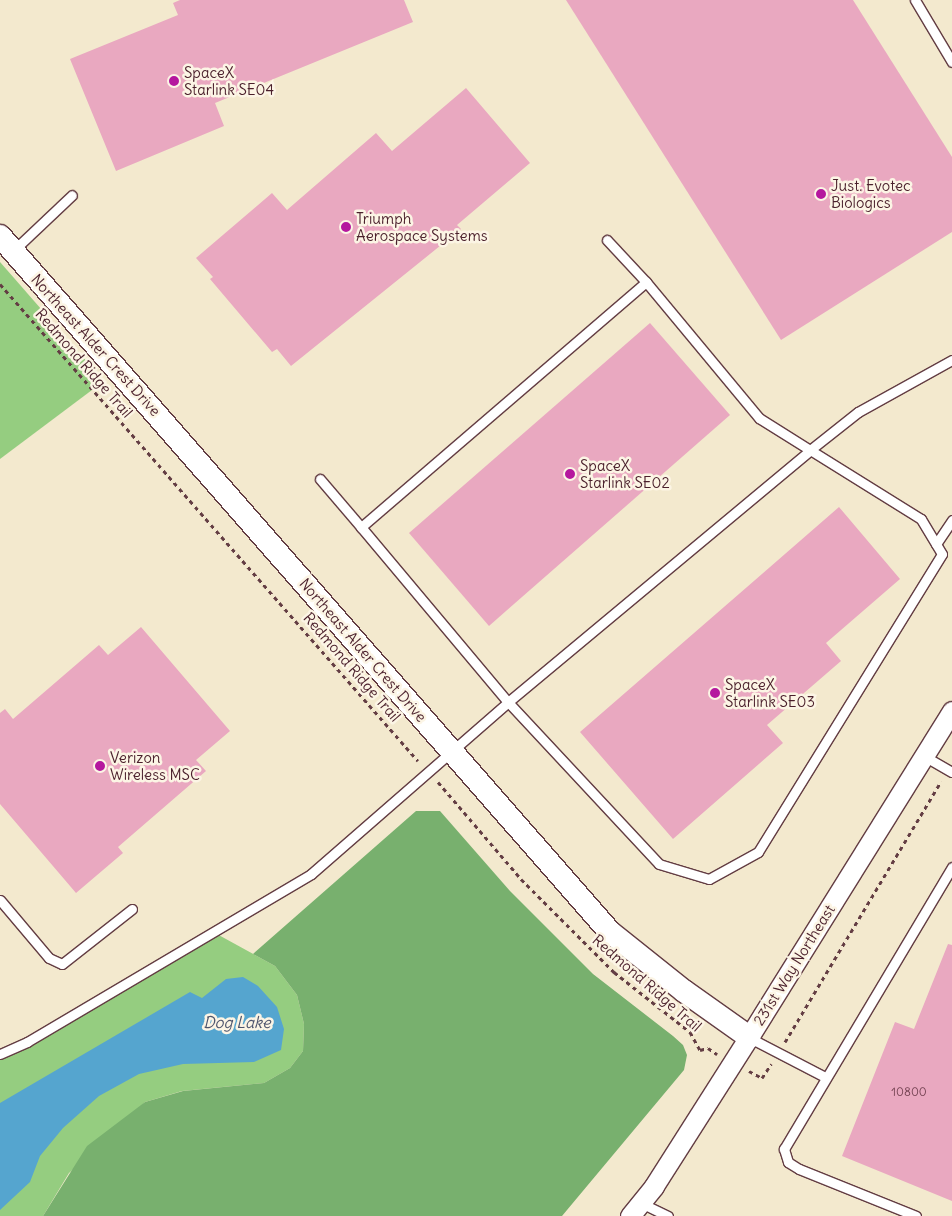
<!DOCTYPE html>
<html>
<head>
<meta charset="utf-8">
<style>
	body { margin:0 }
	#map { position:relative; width:952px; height:1216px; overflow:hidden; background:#f3e9ce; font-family:Delius,sans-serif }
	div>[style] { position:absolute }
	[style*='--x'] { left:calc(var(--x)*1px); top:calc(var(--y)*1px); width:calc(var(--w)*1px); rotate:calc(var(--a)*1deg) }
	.green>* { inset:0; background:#95cd80 }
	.forest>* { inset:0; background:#78b06e }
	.water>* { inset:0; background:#55a5cf }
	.building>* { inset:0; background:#e9a8c0 }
	.path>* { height:3px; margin-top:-1.5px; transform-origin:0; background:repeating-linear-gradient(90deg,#633d43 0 4px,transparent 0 8px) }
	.roads { filter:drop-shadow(1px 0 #633d43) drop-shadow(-1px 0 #633d43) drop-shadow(0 1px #633d43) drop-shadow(0 -1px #633d43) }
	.service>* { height:9px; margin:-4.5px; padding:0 4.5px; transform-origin:4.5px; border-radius:4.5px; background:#fff }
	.minor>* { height:19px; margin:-9.5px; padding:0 9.5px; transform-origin:9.5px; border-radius:9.5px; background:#fff }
	.tertiary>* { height:22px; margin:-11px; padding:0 11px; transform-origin:11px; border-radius:11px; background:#fff }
	.dots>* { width:14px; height:14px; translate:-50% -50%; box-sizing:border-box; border:2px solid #fcf5e5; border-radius:50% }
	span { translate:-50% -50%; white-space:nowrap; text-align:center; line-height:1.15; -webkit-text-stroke:5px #fcf5e5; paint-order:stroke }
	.number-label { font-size:12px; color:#724150 }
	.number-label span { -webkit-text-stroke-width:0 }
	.poi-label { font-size:15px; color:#4a1f2b }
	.left { translate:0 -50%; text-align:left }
	.street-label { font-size:15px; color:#4a1f2b }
	.water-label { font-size:16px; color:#4e556d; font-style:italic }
</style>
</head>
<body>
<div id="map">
	<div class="green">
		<div style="clip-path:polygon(0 262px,104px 381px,0 459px)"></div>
		<div style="clip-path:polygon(215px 933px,275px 966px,297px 995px,304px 1024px,303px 1051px,290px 1068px,264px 1083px,182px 1091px,145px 1102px,69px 1173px,43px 1216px,0 1216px,0 1054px)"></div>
	</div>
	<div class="forest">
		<div style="clip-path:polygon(416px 811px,440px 811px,510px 891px,593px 974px,673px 1036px,683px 1045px,687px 1055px,684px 1070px,562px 1216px,43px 1216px,87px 1146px,145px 1102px,183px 1091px,264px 1083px,290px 1068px,303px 1051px,304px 1024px,297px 995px,275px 966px,253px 954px)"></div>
	</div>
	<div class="water">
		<div style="clip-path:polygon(243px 977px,258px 986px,277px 1007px,284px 1029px,281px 1050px,254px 1062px,183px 1064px,139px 1074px,99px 1096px,63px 1128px,40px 1156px,30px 1182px,0 1210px,0 1103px,190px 992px,202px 998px,226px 979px)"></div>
	</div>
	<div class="building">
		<div style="clip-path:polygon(180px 0,404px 0,413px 22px,215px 103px,224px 126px,116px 171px,70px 59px,178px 15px,173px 3px)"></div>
		<div style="clip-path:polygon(566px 0,853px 0,952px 157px,952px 232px,781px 340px)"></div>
		<div style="clip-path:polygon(466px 88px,530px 163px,457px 225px,461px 229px,291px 366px,277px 349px,272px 352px,210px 279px,213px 277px,196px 258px,272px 193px,287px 210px,376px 133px,392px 151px)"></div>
		<div style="clip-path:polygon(650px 323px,730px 415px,489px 626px,409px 533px)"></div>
		<div style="clip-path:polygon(839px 507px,900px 579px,826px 643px,841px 661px,767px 725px,783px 743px,673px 839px,580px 732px)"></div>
		<div style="clip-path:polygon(141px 627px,230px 731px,196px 760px,206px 771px,118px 847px,123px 853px,76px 893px,0 804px,0 713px,5px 709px,13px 719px,99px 645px,108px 655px)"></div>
		<div style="clip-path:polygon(948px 944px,952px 945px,952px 1201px,842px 1156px,895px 1022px,914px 1029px)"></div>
	</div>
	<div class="path">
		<div style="--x:0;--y:284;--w:634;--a:48.77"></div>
		<div style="--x:438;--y:782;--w:128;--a:49.4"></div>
		<div style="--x:521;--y:879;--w:132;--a:45"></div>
		<div style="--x:614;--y:972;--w:97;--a:38.3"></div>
		<div style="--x:690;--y:1032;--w:21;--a:61"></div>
		<div style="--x:700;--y:1050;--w:8;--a:-14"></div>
		<div style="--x:708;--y:1048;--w:11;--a:34"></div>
		<div style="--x:785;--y:1042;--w:304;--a:-59.1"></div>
		<div style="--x:749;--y:1071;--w:15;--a:28"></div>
		<div style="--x:762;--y:1078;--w:17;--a:-57"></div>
	</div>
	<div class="roads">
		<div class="service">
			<div style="--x:915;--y:0;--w:72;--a:59.2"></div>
			<div style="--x:607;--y:240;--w:57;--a:47.1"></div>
			<div style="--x:13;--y:251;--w:81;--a:-43.5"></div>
			<div style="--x:320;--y:479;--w:63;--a:49.5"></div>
			<div style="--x:936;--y:544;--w:29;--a:-56"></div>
			<div style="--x:924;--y:756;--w:32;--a:30"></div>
			<div style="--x:0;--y:900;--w:76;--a:49.8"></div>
			<div style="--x:49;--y:958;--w:14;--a:25"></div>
			<div style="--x:62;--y:964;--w:89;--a:-38.2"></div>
			<div style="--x:750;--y:1038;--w:85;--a:27.5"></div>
			<div style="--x:0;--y:1054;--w:30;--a:-24"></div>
			<div style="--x:27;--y:1042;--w:330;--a:-30.6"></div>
			<div style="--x:311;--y:874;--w:262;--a:-41.1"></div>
			<div style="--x:508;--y:702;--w:221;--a:47"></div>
			<div style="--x:659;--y:864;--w:52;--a:16.7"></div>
			<div style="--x:709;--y:879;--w:56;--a:-28.9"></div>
			<div style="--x:758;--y:852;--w:350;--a:-58.3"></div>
			<div style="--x:942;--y:554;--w:41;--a:-121"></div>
			<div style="--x:921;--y:519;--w:131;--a:-148.1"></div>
			<div style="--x:810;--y:450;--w:60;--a:-147.9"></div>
			<div style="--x:759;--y:418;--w:177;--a:-129.7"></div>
			<div style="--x:646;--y:282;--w:376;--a:139.3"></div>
			<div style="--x:361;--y:527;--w:229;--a:50"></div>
			<div style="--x:508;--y:702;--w:393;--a:-39.8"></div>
			<div style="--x:810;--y:450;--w:61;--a:-38.4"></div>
			<div style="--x:858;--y:412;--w:107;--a:-29"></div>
			<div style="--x:641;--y:1203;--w:30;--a:26"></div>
			<div style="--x:916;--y:1216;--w:126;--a:-158.1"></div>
			<div style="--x:799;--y:1169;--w:13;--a:-148"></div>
			<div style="--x:788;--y:1162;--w:14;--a:-107"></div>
			<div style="--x:784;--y:1149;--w:328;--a:-59.2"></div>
		</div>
		<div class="minor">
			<div style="--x:630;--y:1216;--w:38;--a:-51"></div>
			<div style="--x:654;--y:1186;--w:177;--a:-57.5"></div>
			<div style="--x:749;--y:1037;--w:384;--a:-58.1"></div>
		</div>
		<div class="tertiary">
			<div style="--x:0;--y:236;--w:925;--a:48.77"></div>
			<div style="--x:610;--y:932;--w:95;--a:38.6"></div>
			<div style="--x:684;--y:991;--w:80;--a:35.3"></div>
		</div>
	</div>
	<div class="dots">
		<div style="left:174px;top:81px;background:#b5179e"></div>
		<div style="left:821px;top:194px;background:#b5179e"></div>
		<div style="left:346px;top:227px;background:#b5179e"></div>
		<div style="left:570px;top:474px;background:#b5179e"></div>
		<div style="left:715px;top:693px;background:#b5179e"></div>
		<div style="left:100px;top:766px;background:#b5179e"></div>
	</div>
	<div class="number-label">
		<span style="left:909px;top:1092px">10800</span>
	</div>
	<div class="poi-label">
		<span class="left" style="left:184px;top:81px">SpaceX<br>Starlink SE04</span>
		<span class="left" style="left:831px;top:194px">Just. Evotec<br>Biologics</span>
		<span class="left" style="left:356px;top:227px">Triumph<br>Aerospace Systems</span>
		<span class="left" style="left:580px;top:474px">SpaceX<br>Starlink SE02</span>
		<span class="left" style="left:725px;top:693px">SpaceX<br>Starlink SE03</span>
		<span class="left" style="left:110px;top:766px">Verizon<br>Wireless MSC</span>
	</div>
	<div class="street-label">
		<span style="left:96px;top:345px;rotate:48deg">Northeast Alder Crest Drive</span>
		<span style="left:84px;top:363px;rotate:49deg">Redmond Ridge Trail</span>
		<span style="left:363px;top:650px;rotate:49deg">Northeast Alder Crest Drive</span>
		<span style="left:352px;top:667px;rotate:49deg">Redmond Ridge Trail</span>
		<span style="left:794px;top:965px;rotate:-58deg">231st Way Northeast</span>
		<span style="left:647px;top:983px;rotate:41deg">Redmond Ridge Trail</span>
	</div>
	<div class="water-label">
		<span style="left:237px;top:1022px">Dog Lake</span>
	</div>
</div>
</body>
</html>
